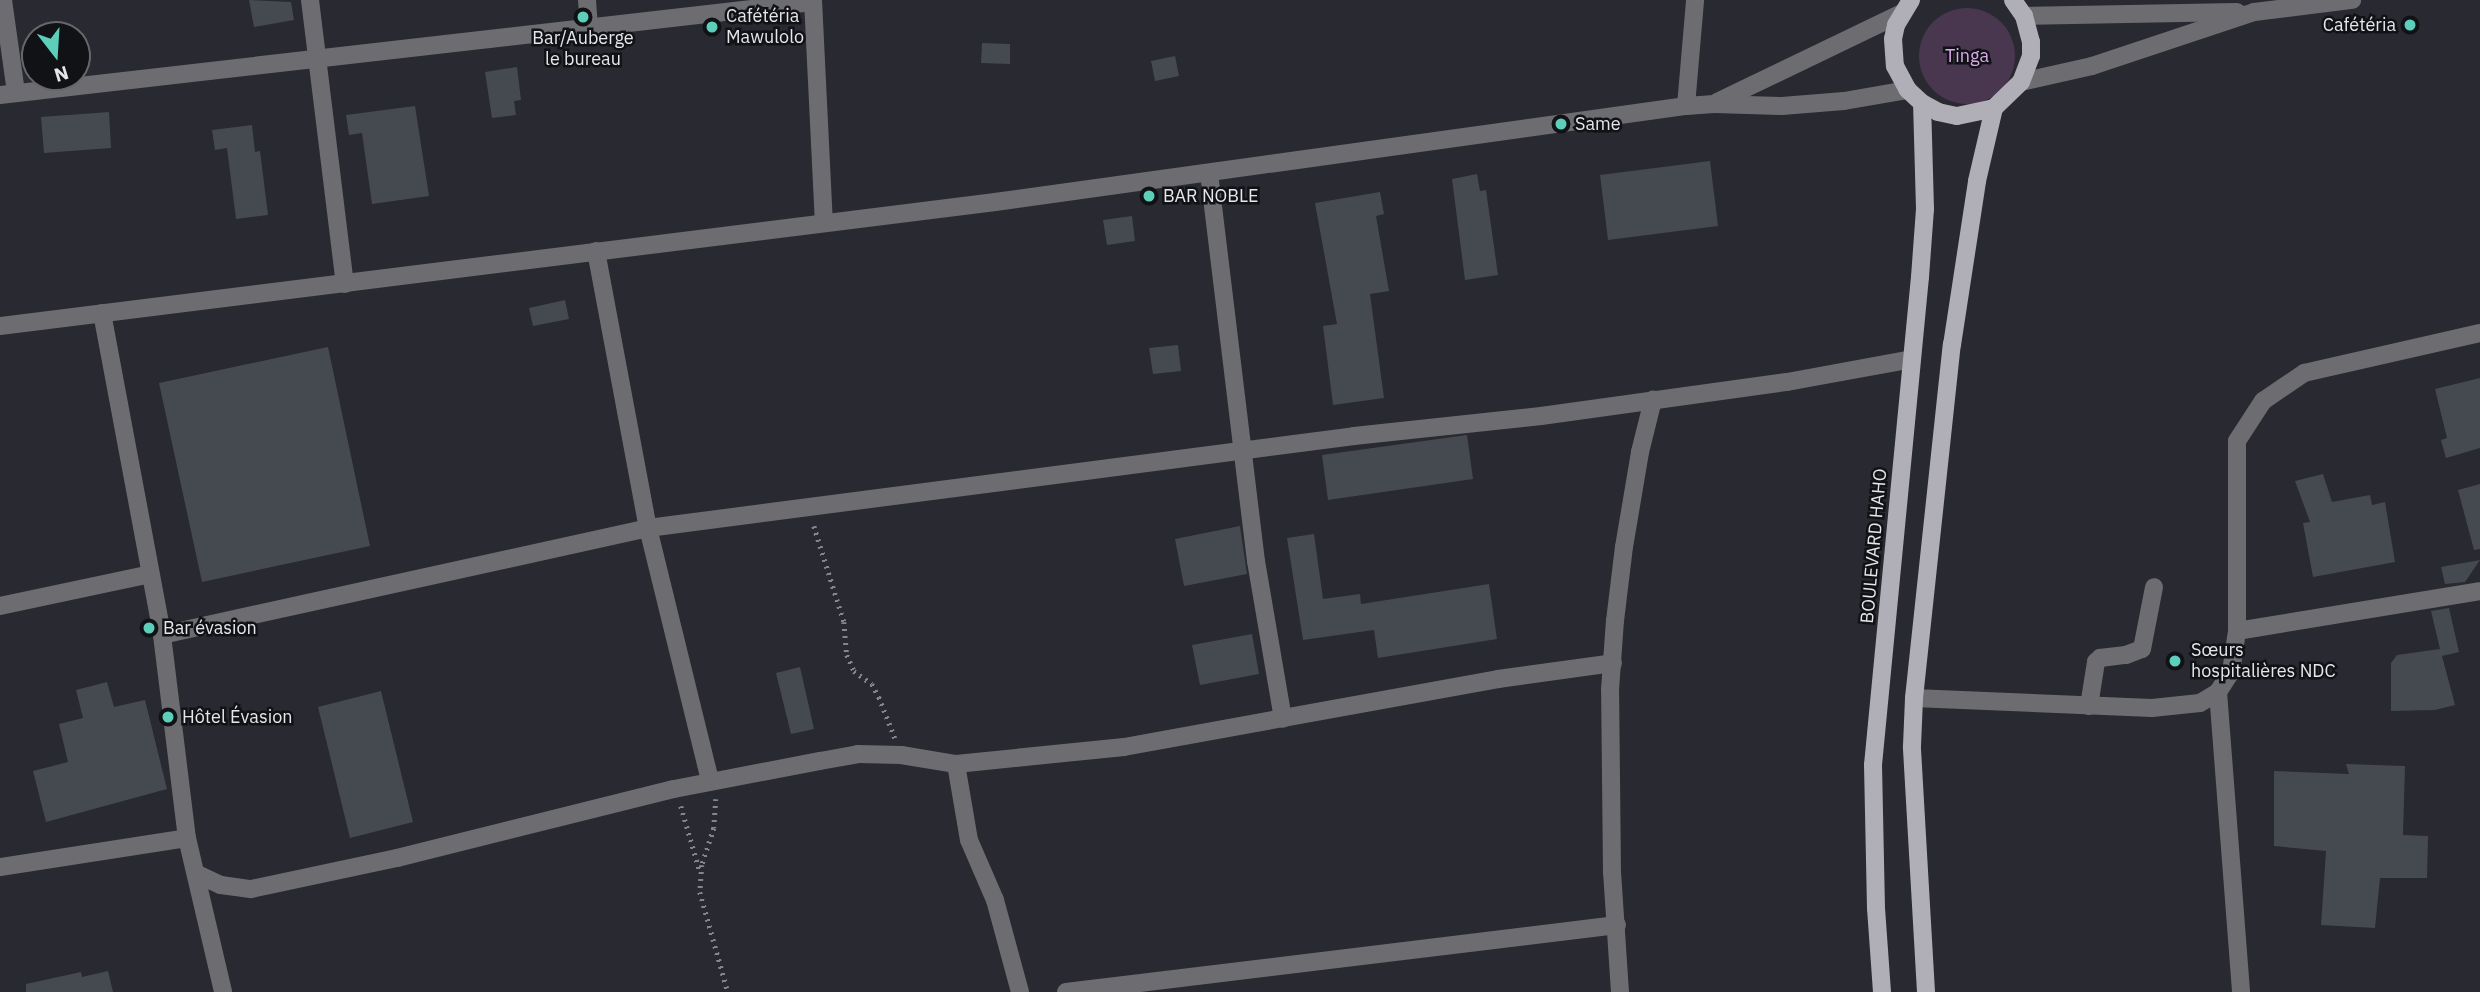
<!DOCTYPE html>
<html>
<head>
<meta charset="utf-8">
<style>
	body { margin:0 }
	#map { position:relative; width:2480px; height:992px; overflow:hidden; background:#282931; font-family:"IBM Plex Sans",sans-serif }
	div>[style] { position:absolute }
	[style*='--x'] { left:calc(var(--x)*1px); top:calc(var(--y)*1px); width:calc(var(--w)*1px); rotate:calc(var(--a)*1deg) }
	.green>* { inset:0; background:#48374f }
	.round { border-radius:50% }
	.building>* { inset:0; background:#454a51 }
	.path>* { height:4.5px; margin-top:-2.25px; transform-origin:0; background:repeating-linear-gradient(90deg,#85868d 0 2px,transparent 0 7px) }
	.minor>* { height:18px; margin:-9px; padding:0 9px; transform-origin:9px; border-radius:9px; background:#6d6c70 }
	.major>* { height:18px; margin:-9px; padding:0 9px; transform-origin:9px; border-radius:9px; background:#b0aeb6 }
	.dots>* { width:19px; height:19px; translate:-50% -50%; box-sizing:border-box; border:4px solid #111215; border-radius:50% }
	span { translate:-50% -50%; white-space:nowrap; text-align:center; line-height:1.15; -webkit-text-stroke:5px #111215; paint-order:stroke }
	.poi-label { font-size:18px; color:#e5e6eb }
	.left { translate:0 -50%; text-align:left }
	.right { translate:-100% -50%; text-align:right }
	.park-label { font-size:18px; color:#daaaed }
	.street-label { font-size:18px; color:#e5e6eb }
	.north { position:absolute; left:21px; top:21px; width:70px; height:70px; box-sizing:border-box; background:#111215; border:2px solid #66676b; border-radius:50%; rotate:163deg; font-size:19px; font-weight:700; line-height:28px; text-align:center; color:#e5e6eb }
	.north::after { content:''; display:block; margin:auto; width:24px; height:32px; background:#5dceb9; clip-path:polygon(50% 0,100% 100%,50% 72%,0 100%) }
</style>
</head>
<body>
<div id="map">
	<div class="green">
		<div class="round" style="left:1919px;top:8px;width:96px;height:96px"></div>
	</div>
	<div class="building">
		<div style="clip-path:polygon(249px 0,291px 2px,294px 20px,254px 27px)"></div>
		<div style="clip-path:polygon(982px 43px,1010px 44px,1010px 64px,981px 63px)"></div>
		<div style="clip-path:polygon(1175px 56px,1179px 76px,1155px 81px,1151px 61px)"></div>
		<div style="clip-path:polygon(517px 67px,521px 100px,514px 101px,516px 115px,492px 118px,485px 72px)"></div>
		<div style="clip-path:polygon(415px 106px,429px 196px,372px 204px,362px 133px,349px 135px,346px 115px)"></div>
		<div style="clip-path:polygon(109px 112px,111px 148px,44px 153px,41px 117px)"></div>
		<div style="clip-path:polygon(252px 125px,255px 152px,260px 151px,268px 215px,236px 219px,227px 148px,215px 150px,212px 130px)"></div>
		<div style="clip-path:polygon(1710px 161px,1718px 226px,1608px 240px,1600px 175px)"></div>
		<div style="clip-path:polygon(1477px 174px,1480px 191px,1486px 190px,1498px 275px,1465px 280px,1452px 179px)"></div>
		<div style="clip-path:polygon(1380px 192px,1384px 214px,1376px 216px,1389px 291px,1370px 294px,1384px 398px,1333px 405px,1323px 326px,1337px 324px,1315px 203px)"></div>
		<div style="clip-path:polygon(1132px 216px,1135px 241px,1107px 245px,1103px 220px)"></div>
		<div style="clip-path:polygon(565px 300px,569px 319px,533px 326px,529px 308px)"></div>
		<div style="clip-path:polygon(1178px 345px,1181px 371px,1153px 374px,1149px 348px)"></div>
		<div style="clip-path:polygon(328px 347px,370px 546px,202px 582px,159px 383px)"></div>
		<div style="clip-path:polygon(2480px 378px,2480px 448px,2446px 458px,2441px 440px,2447px 438px,2435px 389px)"></div>
		<div style="clip-path:polygon(1467px 435px,1473px 479px,1328px 500px,1322px 455px)"></div>
		<div style="clip-path:polygon(2323px 474px,2332px 502px,2370px 495px,2372px 505px,2385px 502px,2395px 562px,2313px 577px,2303px 523px,2310px 522px,2295px 481px)"></div>
		<div style="clip-path:polygon(2480px 484px,2480px 549px,2474px 550px,2458px 490px)"></div>
		<div style="clip-path:polygon(1240px 526px,1247px 574px,1184px 586px,1175px 539px)"></div>
		<div style="clip-path:polygon(1314px 534px,1323px 599px,1360px 594px,1361px 604px,1489px 584px,1497px 639px,1378px 658px,1374px 630px,1303px 640px,1287px 538px)"></div>
		<div style="clip-path:polygon(2480px 560px,2465px 582px,2445px 584px,2441px 567px)"></div>
		<div style="clip-path:polygon(2449px 608px,2459px 652px,2442px 656px,2455px 705px,2435px 710px,2391px 711px,2391px 663px,2397px 655px,2440px 649px,2431px 611px)"></div>
		<div style="clip-path:polygon(1252px 634px,1259px 674px,1200px 685px,1192px 645px)"></div>
		<div style="clip-path:polygon(800px 667px,814px 729px,791px 734px,776px 673px)"></div>
		<div style="clip-path:polygon(107px 682px,114px 707px,145px 700px,167px 789px,46px 822px,33px 771px,68px 762px,59px 724px,83px 718px,76px 690px)"></div>
		<div style="clip-path:polygon(381px 691px,413px 822px,350px 838px,318px 707px)"></div>
		<div style="clip-path:polygon(2346px 764px,2405px 766px,2403px 835px,2428px 836px,2427px 878px,2380px 878px,2375px 928px,2321px 925px,2326px 851px,2274px 846px,2274px 771px,2349px 774px)"></div>
		<div style="clip-path:polygon(108px 971px,113px 992px,26px 992px,26px 984px,81px 972px,82px 977px)"></div>
	</div>
	<div class="path">
		<div style="--x:814;--y:526;--w:101;--a:72.6"></div>
		<div style="--x:844;--y:622;--w:33;--a:85"></div>
		<div style="--x:847;--y:655;--w:17;--a:66"></div>
		<div style="--x:854;--y:671;--w:22;--a:36"></div>
		<div style="--x:872;--y:684;--w:15;--a:62"></div>
		<div style="--x:879;--y:697;--w:44;--a:68.7"></div>
		<div style="--x:716;--y:799;--w:29;--a:94"></div>
		<div style="--x:714;--y:828;--w:39;--a:108"></div>
		<div style="--x:702;--y:865;--w:27;--a:94"></div>
		<div style="--x:700;--y:892;--w:104;--a:74.4"></div>
		<div style="--x:681;--y:806;--w:69;--a:73.9"></div>
	</div>
	<div class="minor">
		<div style="--x:3;--y:0;--w:94;--a:82"></div>
		<div style="--x:310;--y:0;--w:286;--a:83"></div>
		<div style="--x:587;--y:0;--w:26;--a:86"></div>
		<div style="--x:813;--y:0;--w:221;--a:87.2"></div>
		<div style="--x:2024;--y:16;--w:213;--a:-1.1"></div>
		<div style="--x:2021;--y:82;--w:73;--a:-12.7"></div>
		<div style="--x:2092;--y:66;--w:171;--a:-18.4"></div>
		<div style="--x:2254;--y:12;--w:99;--a:-7"></div>
		<div style="--x:0;--y:95;--w:818;--a:-6.53"></div>
		<div style="--x:1717;--y:102;--w:205;--a:-25.7"></div>
		<div style="--x:1686;--y:106;--w:106;--a:-85.1"></div>
		<div style="--x:1209;--y:173;--w:391;--a:83.1"></div>
		<div style="--x:1256;--y:561;--w:160;--a:80.3"></div>
		<div style="--x:596;--y:251;--w:282;--a:79.4"></div>
		<div style="--x:648;--y:528;--w:712;--a:-7.42"></div>
		<div style="--x:1354;--y:436;--w:188;--a:-6.1"></div>
		<div style="--x:1541;--y:416;--w:248;--a:-7.9"></div>
		<div style="--x:1787;--y:382;--w:127;--a:-10.4"></div>
		<div style="--x:102;--y:313;--w:328;--a:79.4"></div>
		<div style="--x:162;--y:635;--w:205;--a:83"></div>
		<div style="--x:187;--y:838;--w:158;--a:76.8"></div>
		<div style="--x:0;--y:326;--w:1003;--a:-7.1"></div>
		<div style="--x:995;--y:202;--w:698;--a:-7.91"></div>
		<div style="--x:1686;--y:106;--w:28;--a:-4"></div>
		<div style="--x:1714;--y:104;--w:68;--a:1.7"></div>
		<div style="--x:1782;--y:106;--w:62;--a:-4.6"></div>
		<div style="--x:1844;--y:101;--w:65;--a:-9.8"></div>
		<div style="--x:0;--y:606;--w:153;--a:-12"></div>
		<div style="--x:2237;--y:631;--w:246;--a:-9.3"></div>
		<div style="--x:162;--y:635;--w:498;--a:-12.4"></div>
		<div style="--x:648;--y:528;--w:260;--a:76.2"></div>
		<div style="--x:2218;--y:692;--w:301;--a:85.6"></div>
		<div style="--x:1914;--y:698;--w:238;--a:2.4"></div>
		<div style="--x:2152;--y:708;--w:48;--a:-5.9"></div>
		<div style="--x:2200;--y:703;--w:21;--a:-31"></div>
		<div style="--x:2218;--y:692;--w:24;--a:-57"></div>
		<div style="--x:2231;--y:672;--w:41;--a:-81.7"></div>
		<div style="--x:2237;--y:631;--w:190;--a:-90"></div>
		<div style="--x:2237;--y:441;--w:48;--a:-57"></div>
		<div style="--x:2263;--y:401;--w:50;--a:-34.3"></div>
		<div style="--x:2304;--y:373;--w:180;--a:-12.8"></div>
		<div style="--x:2089;--y:706;--w:45;--a:-81"></div>
		<div style="--x:2096;--y:662;--w:6;--a:-45"></div>
		<div style="--x:2100;--y:658;--w:26;--a:-7"></div>
		<div style="--x:2126;--y:655;--w:17;--a:-21"></div>
		<div style="--x:2142;--y:649;--w:63;--a:-79"></div>
		<div style="--x:956;--y:764;--w:77;--a:80.3"></div>
		<div style="--x:969;--y:840;--w:65;--a:66.6"></div>
		<div style="--x:995;--y:900;--w:95;--a:74.8"></div>
		<div style="--x:0;--y:867;--w:189;--a:-8.8"></div>
		<div style="--x:197;--y:874;--w:26;--a:25"></div>
		<div style="--x:221;--y:885;--w:30;--a:8"></div>
		<div style="--x:251;--y:889;--w:149;--a:-12"></div>
		<div style="--x:397;--y:858;--w:285;--a:-14"></div>
		<div style="--x:674;--y:789;--w:149;--a:-10.9"></div>
		<div style="--x:820;--y:761;--w:39;--a:-10"></div>
		<div style="--x:858;--y:754;--w:43;--a:1.3"></div>
		<div style="--x:901;--y:755;--w:56;--a:9.3"></div>
		<div style="--x:956;--y:764;--w:169;--a:-5.8"></div>
		<div style="--x:1124;--y:747;--w:380;--a:-10.3"></div>
		<div style="--x:1498;--y:679;--w:116;--a:-7.9"></div>
		<div style="--x:1066;--y:992;--w:555;--a:-6.93"></div>
		<div style="--x:1620;--y:992;--w:119;--a:-93.8"></div>
		<div style="--x:1612;--y:873;--w:183;--a:-90.6"></div>
		<div style="--x:1610;--y:690;--w:69;--a:-85.9"></div>
		<div style="--x:1615;--y:621;--w:75;--a:-83.1"></div>
		<div style="--x:1624;--y:547;--w:96;--a:-80.4"></div>
		<div style="--x:1640;--y:452;--w:54;--a:-76"></div>
	</div>
	<div class="major">
		<div style="--x:1911;--y:0;--w:29;--a:121"></div>
		<div style="--x:1896;--y:25;--w:14;--a:102"></div>
		<div style="--x:1893;--y:39;--w:27;--a:86"></div>
		<div style="--x:1895;--y:66;--w:27;--a:62"></div>
		<div style="--x:1908;--y:90;--w:19;--a:43"></div>
		<div style="--x:1922;--y:103;--w:18;--a:29"></div>
		<div style="--x:1938;--y:112;--w:19;--a:12"></div>
		<div style="--x:1957;--y:116;--w:38;--a:-12"></div>
		<div style="--x:1994;--y:108;--w:37;--a:-44"></div>
		<div style="--x:2021;--y:82;--w:28;--a:-69"></div>
		<div style="--x:2031;--y:56;--w:14;--a:-90"></div>
		<div style="--x:2031;--y:42;--w:27;--a:-105"></div>
		<div style="--x:2024;--y:16;--w:19;--a:-125"></div>
		<div style="--x:1882;--y:992;--w:84;--a:-94.1"></div>
		<div style="--x:1876;--y:908;--w:143;--a:-91.2"></div>
		<div style="--x:1873;--y:765;--w:490;--a:-84.5"></div>
		<div style="--x:1920;--y:277;--w:68;--a:-85.8"></div>
		<div style="--x:1925;--y:209;--w:106;--a:-91.6"></div>
		<div style="--x:1926;--y:992;--w:246;--a:-93.3"></div>
		<div style="--x:1912;--y:746;--w:48;--a:-87.6"></div>
		<div style="--x:1914;--y:698;--w:355;--a:-83.9"></div>
		<div style="--x:1952;--y:345;--w:166;--a:-81.3"></div>
		<div style="--x:1977;--y:181;--w:75;--a:-76.9"></div>
	</div>
	<div class="dots">
		<div style="left:583px;top:17px;background:#5dceb9"></div>
		<div style="left:2410px;top:25px;background:#5dceb9"></div>
		<div style="left:712px;top:27px;background:#5dceb9"></div>
		<div style="left:1561px;top:124px;background:#5dceb9"></div>
		<div style="left:1149px;top:196px;background:#5dceb9"></div>
		<div style="left:149px;top:628px;background:#5dceb9"></div>
		<div style="left:2175px;top:661px;background:#5dceb9"></div>
		<div style="left:168px;top:717px;background:#5dceb9"></div>
	</div>
	<div class="poi-label">
		<span class="left" style="left:726px;top:27px">Cafétéria<br>Mawulolo</span>
		<span class="right" style="left:2396px;top:25px">Cafétéria</span>
		<span style="left:583px;top:49px">Bar/Auberge<br>le bureau</span>
		<span class="left" style="left:1575px;top:124px">Same</span>
		<span class="left" style="left:1163px;top:196px">BAR NOBLE</span>
		<span class="left" style="left:163px;top:628px">Bar évasion</span>
		<span class="left" style="left:2191px;top:661px">Sœurs<br>hospitalières NDC</span>
		<span class="left" style="left:182px;top:717px">Hôtel Évasion</span>
	</div>
	<div class="park-label">
		<span style="left:1967px;top:56px">Tinga</span>
	</div>
	<div class="street-label">
		<span style="left:1874px;top:546px;rotate:-85deg">BOULEVARD HAHO</span>
	</div>
	<div class="north">N</div>
</div>
</body>
</html>
